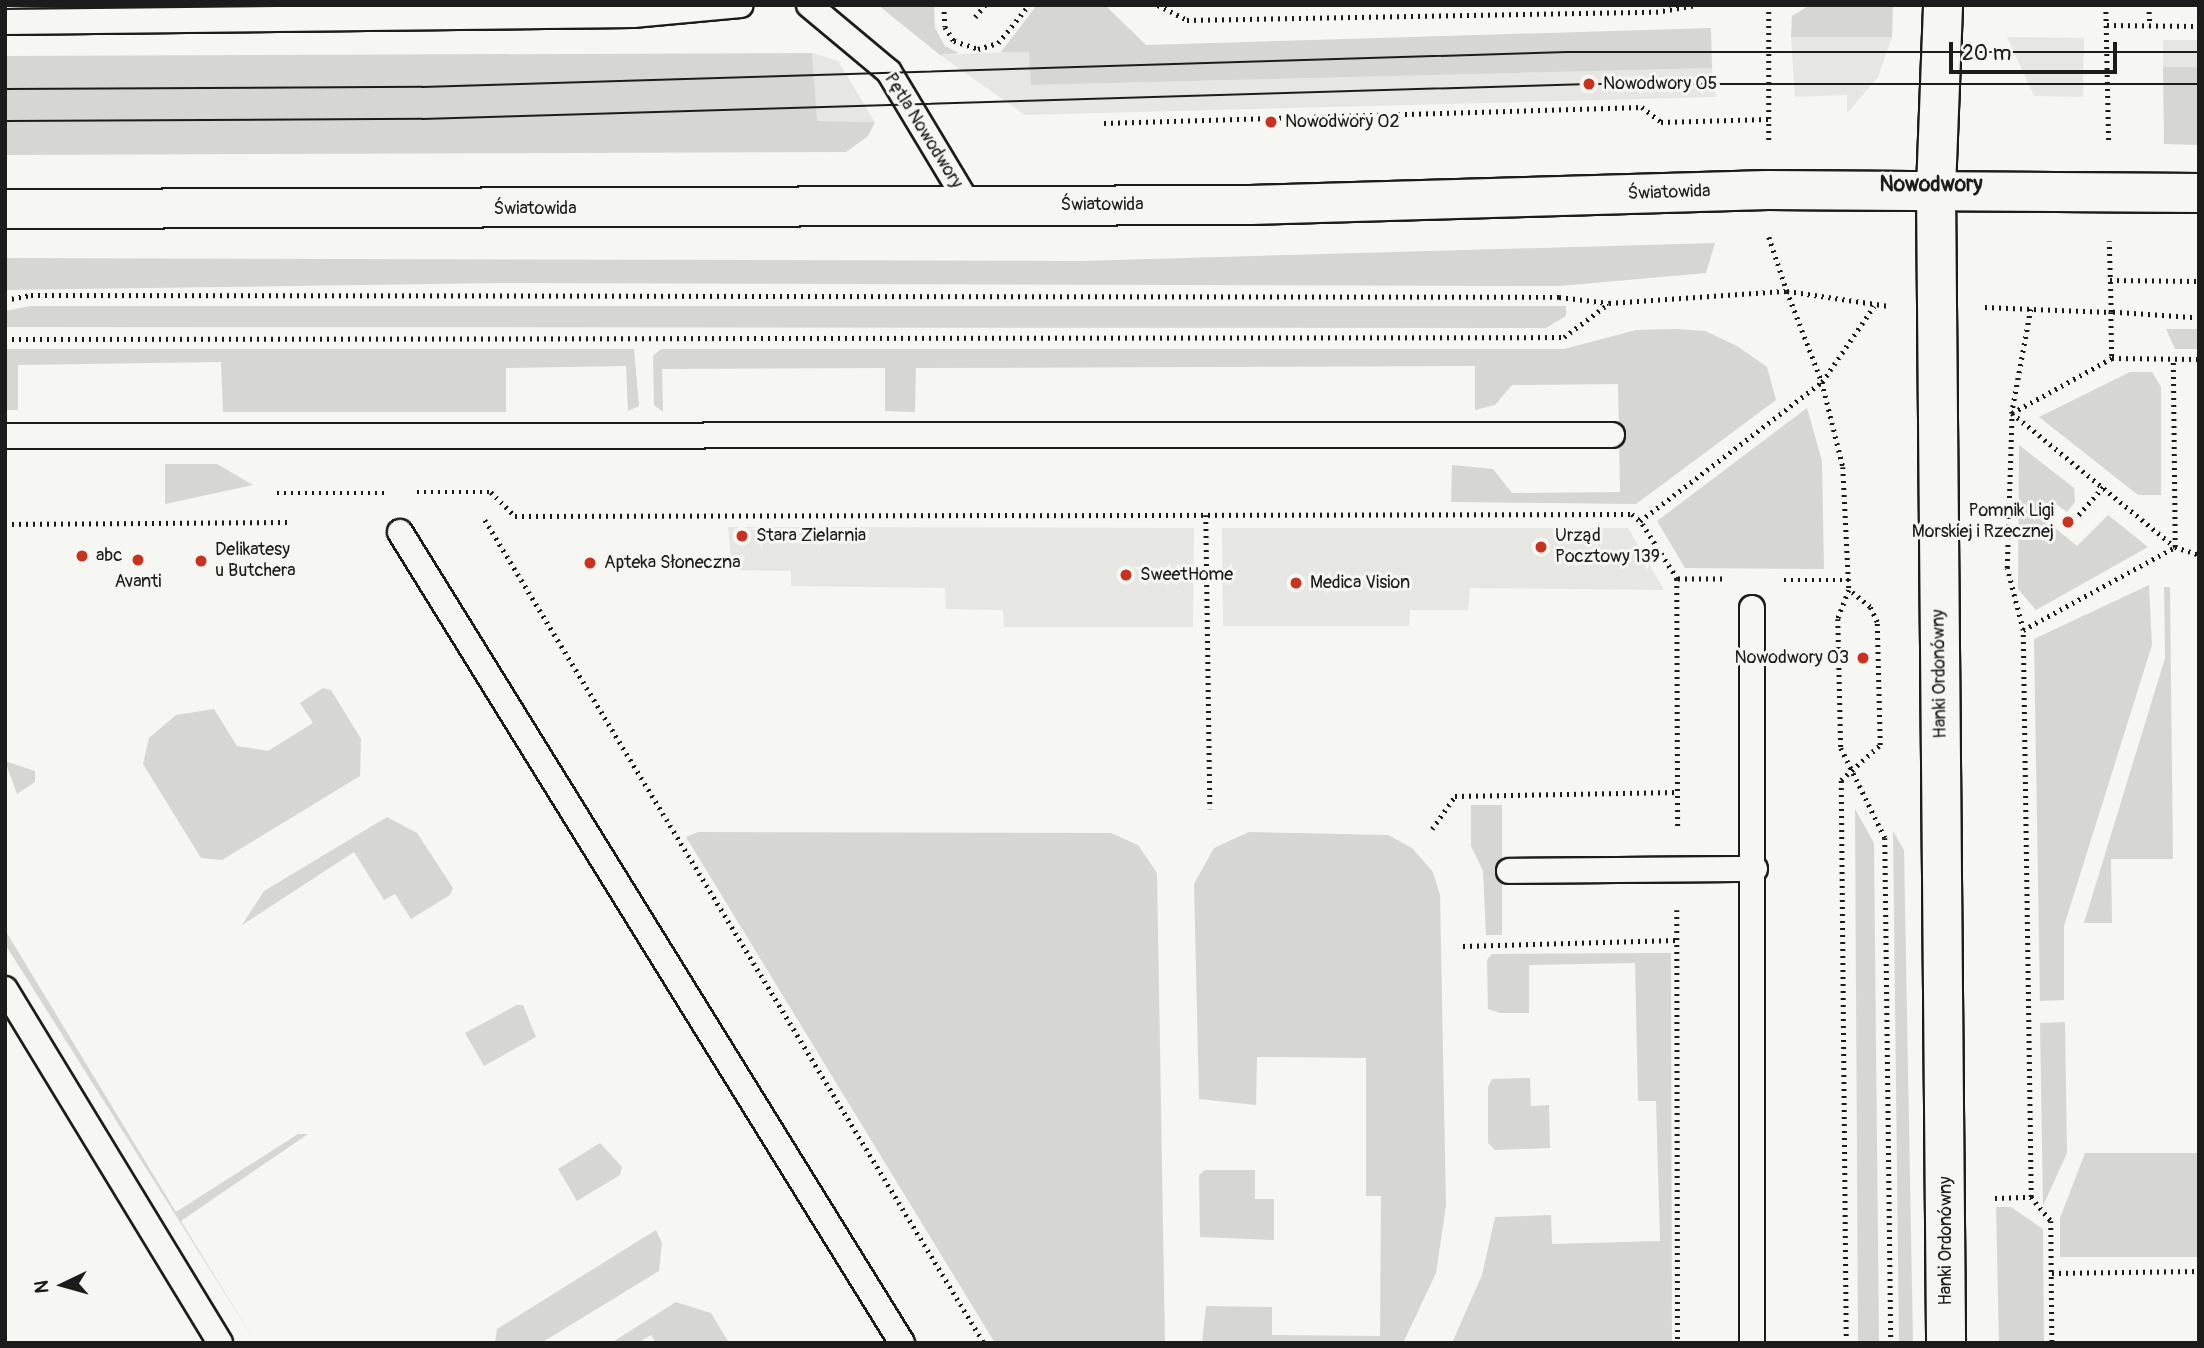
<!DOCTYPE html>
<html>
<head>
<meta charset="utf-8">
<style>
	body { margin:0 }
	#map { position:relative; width:2204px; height:1348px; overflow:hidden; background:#f6f6f2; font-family:Pangolin,sans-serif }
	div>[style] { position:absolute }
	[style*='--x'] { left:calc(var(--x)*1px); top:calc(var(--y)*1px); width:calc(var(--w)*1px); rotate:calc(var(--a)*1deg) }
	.built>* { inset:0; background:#e6e6e2 }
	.green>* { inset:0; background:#d6d6d2 }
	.path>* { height:4.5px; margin-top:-2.25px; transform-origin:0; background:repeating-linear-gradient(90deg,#1c1c1c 0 2px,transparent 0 7px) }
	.roads { filter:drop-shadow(2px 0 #1c1c1c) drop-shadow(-2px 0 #1c1c1c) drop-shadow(0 2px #1c1c1c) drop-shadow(0 -2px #1c1c1c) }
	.lane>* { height:24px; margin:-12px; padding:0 12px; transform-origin:12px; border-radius:12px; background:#f6f6f2 }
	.street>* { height:38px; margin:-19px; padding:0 19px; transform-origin:19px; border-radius:19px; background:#f6f6f2 }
	.secondary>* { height:38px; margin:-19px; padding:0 19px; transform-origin:19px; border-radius:19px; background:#f6f6f2 }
	.tram>* { height:2px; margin:-1px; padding:0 1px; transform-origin:1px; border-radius:1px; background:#1c1c1c }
	.dots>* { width:19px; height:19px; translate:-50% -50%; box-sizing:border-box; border:4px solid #f6f6f2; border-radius:50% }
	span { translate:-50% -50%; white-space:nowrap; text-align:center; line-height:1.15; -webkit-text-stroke:6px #f6f6f2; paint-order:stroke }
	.poi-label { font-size:18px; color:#1c1c1c }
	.left { translate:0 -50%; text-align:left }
	.right { translate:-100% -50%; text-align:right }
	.street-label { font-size:18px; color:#1c1c1c }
	.quarter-label { font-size:21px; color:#1c1c1c; font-weight:700 }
	.frame { position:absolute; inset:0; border:7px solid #1c1c1c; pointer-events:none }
	.north { position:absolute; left:28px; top:1250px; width:70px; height:70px; -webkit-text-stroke:5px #f6f6f2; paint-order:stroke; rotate:265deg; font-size:19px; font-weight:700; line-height:28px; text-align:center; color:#1c1c1c }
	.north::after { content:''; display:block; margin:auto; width:24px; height:32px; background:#1c1c1c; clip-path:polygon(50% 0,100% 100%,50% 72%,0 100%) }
	.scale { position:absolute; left:1949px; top:42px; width:168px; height:32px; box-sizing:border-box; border:4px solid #1c1c1c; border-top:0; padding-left:9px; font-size:21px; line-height:24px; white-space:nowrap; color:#1c1c1c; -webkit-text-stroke:5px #f6f6f2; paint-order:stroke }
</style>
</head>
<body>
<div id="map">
	<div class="built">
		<div style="clip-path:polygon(1791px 37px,1892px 37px,1878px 77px,1847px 113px,1847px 95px,1795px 97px)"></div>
		<div style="clip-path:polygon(2007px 37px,2084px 38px,2083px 97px,2034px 96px)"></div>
		<div style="clip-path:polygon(2163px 40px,2199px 40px,2199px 67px,2163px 67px)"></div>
		<div style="clip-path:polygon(1029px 51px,1032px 85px,1712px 68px,1716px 97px,1025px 115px,940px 55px)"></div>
		<div style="clip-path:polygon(812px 53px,838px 61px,875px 122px,816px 121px)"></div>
		<div style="clip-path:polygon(728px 527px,1194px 528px,1193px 627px,1004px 627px,1003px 610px,946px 609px,945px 588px,791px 586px,791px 571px,732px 570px)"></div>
		<div style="clip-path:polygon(1222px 528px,1628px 528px,1664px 590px,1470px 588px,1468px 610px,1410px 610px,1409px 626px,1223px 626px)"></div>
	</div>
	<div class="green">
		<div style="clip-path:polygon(878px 5px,934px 5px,935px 28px,945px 46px,959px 53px,940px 55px)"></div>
		<div style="clip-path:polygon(1037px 5px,1105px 5px,1146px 45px,1711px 28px,1712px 68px,1031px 85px,1029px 52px,1001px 52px)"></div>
		<div style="clip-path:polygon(1810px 5px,1893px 5px,1892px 37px,1791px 37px,1792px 16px)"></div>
		<div style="clip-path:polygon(812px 53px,817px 121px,875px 122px,868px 136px,846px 152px,5px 155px,5px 56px)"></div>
		<div style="clip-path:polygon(2163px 67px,2199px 67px,2199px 145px,2164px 144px)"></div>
		<div style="clip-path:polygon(1715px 243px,1706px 273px,1560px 286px,503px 283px,5px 290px,5px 258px,1080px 261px)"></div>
		<div style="clip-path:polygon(31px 306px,1566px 306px,1566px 316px,1546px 328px,5px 327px,5px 311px)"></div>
		<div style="clip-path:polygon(1677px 329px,1705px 331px,1737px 346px,1767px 367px,1776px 400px,1636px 504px,1451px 502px,1452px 465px,1493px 469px,1512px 493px,1620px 492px,1618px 384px,1512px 385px,1495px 405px,1475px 410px,1475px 366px,916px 368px,915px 412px,885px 411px,885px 368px,662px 369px,663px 412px,654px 405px,653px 356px,661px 349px,1564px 349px,1636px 330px)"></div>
		<div style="clip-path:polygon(2166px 329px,2199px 329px,2199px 349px,2175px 349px)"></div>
		<div style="clip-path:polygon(5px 349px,634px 349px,639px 406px,628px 411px,626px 366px,506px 368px,506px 412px,223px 412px,221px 362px,18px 365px,18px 410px,5px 410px)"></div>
		<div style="clip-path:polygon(2130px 372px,2152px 372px,2161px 387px,2161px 495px,2138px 495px,2039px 417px)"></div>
		<div style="clip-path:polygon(1807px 408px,1822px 461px,1824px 569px,1685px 568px,1657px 521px)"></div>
		<div style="clip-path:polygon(2019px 445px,2074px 488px,2075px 502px,2067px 512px,2056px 504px,2044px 519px,2077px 546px,2108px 515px,2148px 547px,2036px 610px,2018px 589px)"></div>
		<div style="clip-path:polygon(165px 464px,217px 464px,253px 485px,165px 504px)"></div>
		<div style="clip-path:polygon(2149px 585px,2152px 645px,2064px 926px,2064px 1000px,2040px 1001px,2034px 639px)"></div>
		<div style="clip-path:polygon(2164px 587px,2170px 587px,2173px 859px,2111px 859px,2112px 923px,2084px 923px,2165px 658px)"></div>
		<div style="clip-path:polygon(323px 688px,331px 690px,361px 739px,360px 776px,222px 860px,201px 858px,143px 764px,149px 738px,176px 715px,214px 709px,237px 746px,268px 751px,313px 723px,300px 703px)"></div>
		<div style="clip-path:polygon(5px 761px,35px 771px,35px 782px,17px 794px)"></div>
		<div style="clip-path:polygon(1471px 805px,1502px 805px,1502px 935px,1486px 935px,1483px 871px,1471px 846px)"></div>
		<div style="clip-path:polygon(1855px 809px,1874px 843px,1879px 1343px,1858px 1343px)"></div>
		<div style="clip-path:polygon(387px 817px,417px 833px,453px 888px,450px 895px,411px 919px,395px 894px,384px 900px,354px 852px,242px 925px,264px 891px)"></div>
		<div style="clip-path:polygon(1893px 831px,1904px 850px,1913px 1343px,1899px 1343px)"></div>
		<div style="clip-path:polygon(698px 832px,1111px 833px,1138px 845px,1157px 873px,1165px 1343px,995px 1343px,686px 837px)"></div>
		<div style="clip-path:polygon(1249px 832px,1388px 835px,1412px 848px,1433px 872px,1440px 895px,1446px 1206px,1436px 1273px,1403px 1343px,1202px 1343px,1206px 1306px,1272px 1307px,1272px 1335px,1380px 1336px,1381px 1196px,1366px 1196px,1366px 1058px,1257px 1057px,1256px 1105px,1199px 1099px,1194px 884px,1214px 848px)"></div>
		<div style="clip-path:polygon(5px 930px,176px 1212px,298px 1134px,308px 1134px,181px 1221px,256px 1343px,5px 944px)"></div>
		<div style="clip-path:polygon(1671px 953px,1672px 1343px,1452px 1343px,1482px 1275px,1495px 1217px,1551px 1215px,1552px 1244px,1660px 1241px,1656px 1101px,1638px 1101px,1635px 963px,1529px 965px,1529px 1013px,1500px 1013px,1488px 1009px,1487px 960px,1492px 954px)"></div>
		<div style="clip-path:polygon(517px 1005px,523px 1005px,536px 1037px,484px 1066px,465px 1033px)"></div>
		<div style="clip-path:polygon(2065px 1022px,2067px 1153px,2043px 1206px,2040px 1023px)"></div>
		<div style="clip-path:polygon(1530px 1078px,1531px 1106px,1549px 1105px,1550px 1148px,1495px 1150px,1488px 1143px,1488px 1087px,1492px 1079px)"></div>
		<div style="clip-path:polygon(600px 1143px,622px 1167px,620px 1175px,577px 1201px,558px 1169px)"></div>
		<div style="clip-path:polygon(2085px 1153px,2199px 1153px,2199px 1257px,2060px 1257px,2060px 1218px)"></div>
		<div style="clip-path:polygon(1205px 1170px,1255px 1170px,1255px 1199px,1274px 1199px,1274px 1240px,1200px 1237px,1199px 1175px)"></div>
		<div style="clip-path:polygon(1996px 1207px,2011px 1207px,2043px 1229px,2044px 1343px,1999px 1343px)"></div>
		<div style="clip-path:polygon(656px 1230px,662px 1243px,659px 1271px,541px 1343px,495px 1343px,497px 1329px)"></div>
		<div style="clip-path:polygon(676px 1302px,711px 1313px,729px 1343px,656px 1343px,651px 1335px,638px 1343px,611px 1343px)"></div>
	</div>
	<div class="path">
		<div style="--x:944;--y:5;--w:22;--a:87"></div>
		<div style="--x:945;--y:27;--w:17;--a:57"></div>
		<div style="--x:954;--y:41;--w:25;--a:18"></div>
		<div style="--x:978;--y:49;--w:21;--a:-17"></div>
		<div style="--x:998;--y:43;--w:49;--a:-50.8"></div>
		<div style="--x:1158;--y:5;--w:33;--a:27"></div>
		<div style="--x:1187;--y:20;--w:469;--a:-1"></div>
		<div style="--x:1656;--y:12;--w:39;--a:-10"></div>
		<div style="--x:1769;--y:5;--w:136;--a:90"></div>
		<div style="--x:2106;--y:5;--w:139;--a:88.8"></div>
		<div style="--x:2149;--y:5;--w:21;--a:87"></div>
		<div style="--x:975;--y:17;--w:16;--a:-50"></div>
		<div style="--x:2107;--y:25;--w:92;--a:0.6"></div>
		<div style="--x:1104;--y:123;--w:538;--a:-1.7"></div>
		<div style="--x:1642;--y:107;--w:24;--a:38"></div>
		<div style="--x:1661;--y:122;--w:108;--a:-1.6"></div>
		<div style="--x:1769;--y:237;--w:57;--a:71.6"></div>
		<div style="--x:1787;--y:291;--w:103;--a:8.4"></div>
		<div style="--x:2110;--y:280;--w:89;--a:0.6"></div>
		<div style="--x:5;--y:300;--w:26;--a:-11"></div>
		<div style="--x:31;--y:295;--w:1528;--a:0.07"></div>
		<div style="--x:1559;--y:297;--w:50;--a:6.8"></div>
		<div style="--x:1609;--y:303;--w:178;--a:-3.9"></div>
		<div style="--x:1787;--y:291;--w:97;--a:69"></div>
		<div style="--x:1822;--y:382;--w:88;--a:76.1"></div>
		<div style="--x:1843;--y:467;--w:123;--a:87.2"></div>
		<div style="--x:1849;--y:590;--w:31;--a:111"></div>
		<div style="--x:1838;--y:619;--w:129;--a:88.7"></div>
		<div style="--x:1841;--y:748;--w:100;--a:63.9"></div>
		<div style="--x:1885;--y:838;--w:505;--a:89.32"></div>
		<div style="--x:1985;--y:307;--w:126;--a:2.3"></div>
		<div style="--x:2111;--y:312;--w:71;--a:-91.6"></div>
		<div style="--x:2031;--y:309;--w:106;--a:100.4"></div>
		<div style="--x:2012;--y:413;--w:211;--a:39.4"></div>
		<div style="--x:2175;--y:547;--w:25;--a:18"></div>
		<div style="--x:2199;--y:318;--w:88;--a:-176.1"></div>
		<div style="--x:2111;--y:312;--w:46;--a:88.8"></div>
		<div style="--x:2112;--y:358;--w:87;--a:0.7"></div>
		<div style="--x:5;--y:339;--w:1559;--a:-0.07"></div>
		<div style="--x:1564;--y:337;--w:55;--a:-36.9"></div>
		<div style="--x:417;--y:492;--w:74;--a:0"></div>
		<div style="--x:491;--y:492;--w:34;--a:45"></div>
		<div style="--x:515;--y:516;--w:1117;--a:-0.1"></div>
		<div style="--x:1632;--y:514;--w:11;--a:41"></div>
		<div style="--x:277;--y:493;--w:107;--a:0"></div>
		<div style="--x:1206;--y:515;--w:294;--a:89.2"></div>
		<div style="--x:485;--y:520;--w:962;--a:58.77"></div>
		<div style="--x:2074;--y:520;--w:44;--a:-48.7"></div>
		<div style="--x:5;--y:524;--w:283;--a:-0.4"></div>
		<div style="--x:1677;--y:579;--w:248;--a:89.8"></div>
		<div style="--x:1722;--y:579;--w:45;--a:180"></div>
		<div style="--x:1677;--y:579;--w:69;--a:-122.5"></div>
		<div style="--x:1640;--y:521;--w:229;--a:-37.4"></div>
		<div style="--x:1822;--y:382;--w:92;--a:-55.6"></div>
		<div style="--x:1784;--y:580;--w:65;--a:0"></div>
		<div style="--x:2023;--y:630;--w:64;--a:-104.5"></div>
		<div style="--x:2007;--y:568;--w:155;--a:-88.2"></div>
		<div style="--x:2012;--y:413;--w:114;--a:-28.8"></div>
		<div style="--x:1432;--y:829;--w:40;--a:-55.1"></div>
		<div style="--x:1455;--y:796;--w:223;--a:-1"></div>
		<div style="--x:1677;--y:910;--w:433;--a:89.9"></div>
		<div style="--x:1463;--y:946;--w:214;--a:-1.6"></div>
		<div style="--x:2031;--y:1197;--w:31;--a:50"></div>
		<div style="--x:2051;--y:1221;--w:122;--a:89.5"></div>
		<div style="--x:1995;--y:1198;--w:36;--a:-2"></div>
		<div style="--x:2031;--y:1197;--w:567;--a:-90.81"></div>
		<div style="--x:2023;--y:630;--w:173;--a:-28.6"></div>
		<div style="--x:2175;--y:547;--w:189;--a:-90.6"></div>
		<div style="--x:2052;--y:1273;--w:147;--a:-0.8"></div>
		<div style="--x:1846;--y:1343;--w:563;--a:-90.51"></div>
		<div style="--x:1841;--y:780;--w:52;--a:-41.9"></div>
		<div style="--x:1880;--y:745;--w:123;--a:-91.4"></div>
		<div style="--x:1877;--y:622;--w:17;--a:-115"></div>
		<div style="--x:1870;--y:607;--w:26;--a:-141"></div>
	</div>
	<div class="roads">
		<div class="lane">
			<div style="--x:809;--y:5;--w:104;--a:39.9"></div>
			<div style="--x:889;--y:72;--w:155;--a:59"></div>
			<div style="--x:5;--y:22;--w:628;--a:-0.64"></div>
			<div style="--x:633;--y:15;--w:108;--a:-5.3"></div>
			<div style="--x:5;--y:436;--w:1607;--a:-0.04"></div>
			<div style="--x:400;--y:532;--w:954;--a:58.24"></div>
			<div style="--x:1752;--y:608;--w:735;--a:90"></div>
			<div style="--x:1509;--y:871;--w:246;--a:-0.5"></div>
			<div style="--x:5;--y:989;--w:414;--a:58.7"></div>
		</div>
		<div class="street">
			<div style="--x:1936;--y:189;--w:1154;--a:89.5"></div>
		</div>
		<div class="secondary">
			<div style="--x:1936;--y:189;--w:184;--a:-87.8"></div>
			<div style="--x:5;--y:209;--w:1245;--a:-0.18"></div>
			<div style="--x:1250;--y:205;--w:518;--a:-1.66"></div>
			<div style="--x:1768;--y:190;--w:431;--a:0.4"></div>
		</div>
	</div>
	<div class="tram">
		<div style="--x:5;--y:89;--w:417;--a:-0.3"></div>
		<div style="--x:422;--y:87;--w:1145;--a:-1.75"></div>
		<div style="--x:1566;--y:52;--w:633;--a:0"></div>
		<div style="--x:5;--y:121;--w:417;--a:-0.3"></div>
		<div style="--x:422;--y:119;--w:1168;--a:-1.72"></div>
		<div style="--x:1589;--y:84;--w:610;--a:0"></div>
	</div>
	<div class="dots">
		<div style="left:1589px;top:84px;background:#c8321e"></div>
		<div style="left:1271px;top:122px;background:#c8321e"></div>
		<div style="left:2068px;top:522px;background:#c8321e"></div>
		<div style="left:742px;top:536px;background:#c8321e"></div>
		<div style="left:1541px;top:547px;background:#c8321e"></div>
		<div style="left:82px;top:556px;background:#c8321e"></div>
		<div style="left:138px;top:560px;background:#c8321e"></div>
		<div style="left:201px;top:561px;background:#c8321e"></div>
		<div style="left:590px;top:563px;background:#c8321e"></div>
		<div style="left:1126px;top:575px;background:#c8321e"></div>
		<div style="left:1296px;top:583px;background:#c8321e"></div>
		<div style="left:1863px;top:658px;background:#c8321e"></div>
	</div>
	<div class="poi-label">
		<span class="left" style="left:1603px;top:84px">Nowodwory 05</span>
		<span class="left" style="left:1285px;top:122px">Nowodwory 02</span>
		<span class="right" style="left:2054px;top:522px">Pomnik Ligi<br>Morskiej i Rzecznej</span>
		<span class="left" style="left:756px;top:536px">Stara Zielarnia</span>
		<span class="left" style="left:1555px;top:547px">Urząd<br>Pocztowy 139</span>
		<span class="left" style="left:215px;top:561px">Delikatesy<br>u Butchera</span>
		<span class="left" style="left:96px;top:556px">abc</span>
		<span class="left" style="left:604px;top:563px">Apteka Słoneczna</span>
		<span class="left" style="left:1140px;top:575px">SweetHome</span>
		<span style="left:138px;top:582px">Avanti</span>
		<span class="left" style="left:1310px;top:583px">Medica Vision</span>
		<span class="right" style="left:1849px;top:658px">Nowodwory 03</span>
	</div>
	<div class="street-label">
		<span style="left:923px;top:131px;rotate:58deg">Pętla Nowodwory</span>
		<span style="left:1669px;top:193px;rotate:-2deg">Światowida</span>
		<span style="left:1102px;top:205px">Światowida</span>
		<span style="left:535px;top:209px">Światowida</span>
		<span style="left:1940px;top:674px;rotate:-91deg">Hanki Ordonówny</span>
		<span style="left:1946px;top:1241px;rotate:-90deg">Hanki Ordonówny</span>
	</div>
	<div class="quarter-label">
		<span style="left:1931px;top:185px">Nowodwory</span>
	</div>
	<div class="frame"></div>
	<div class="north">N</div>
	<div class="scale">20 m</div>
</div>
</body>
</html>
